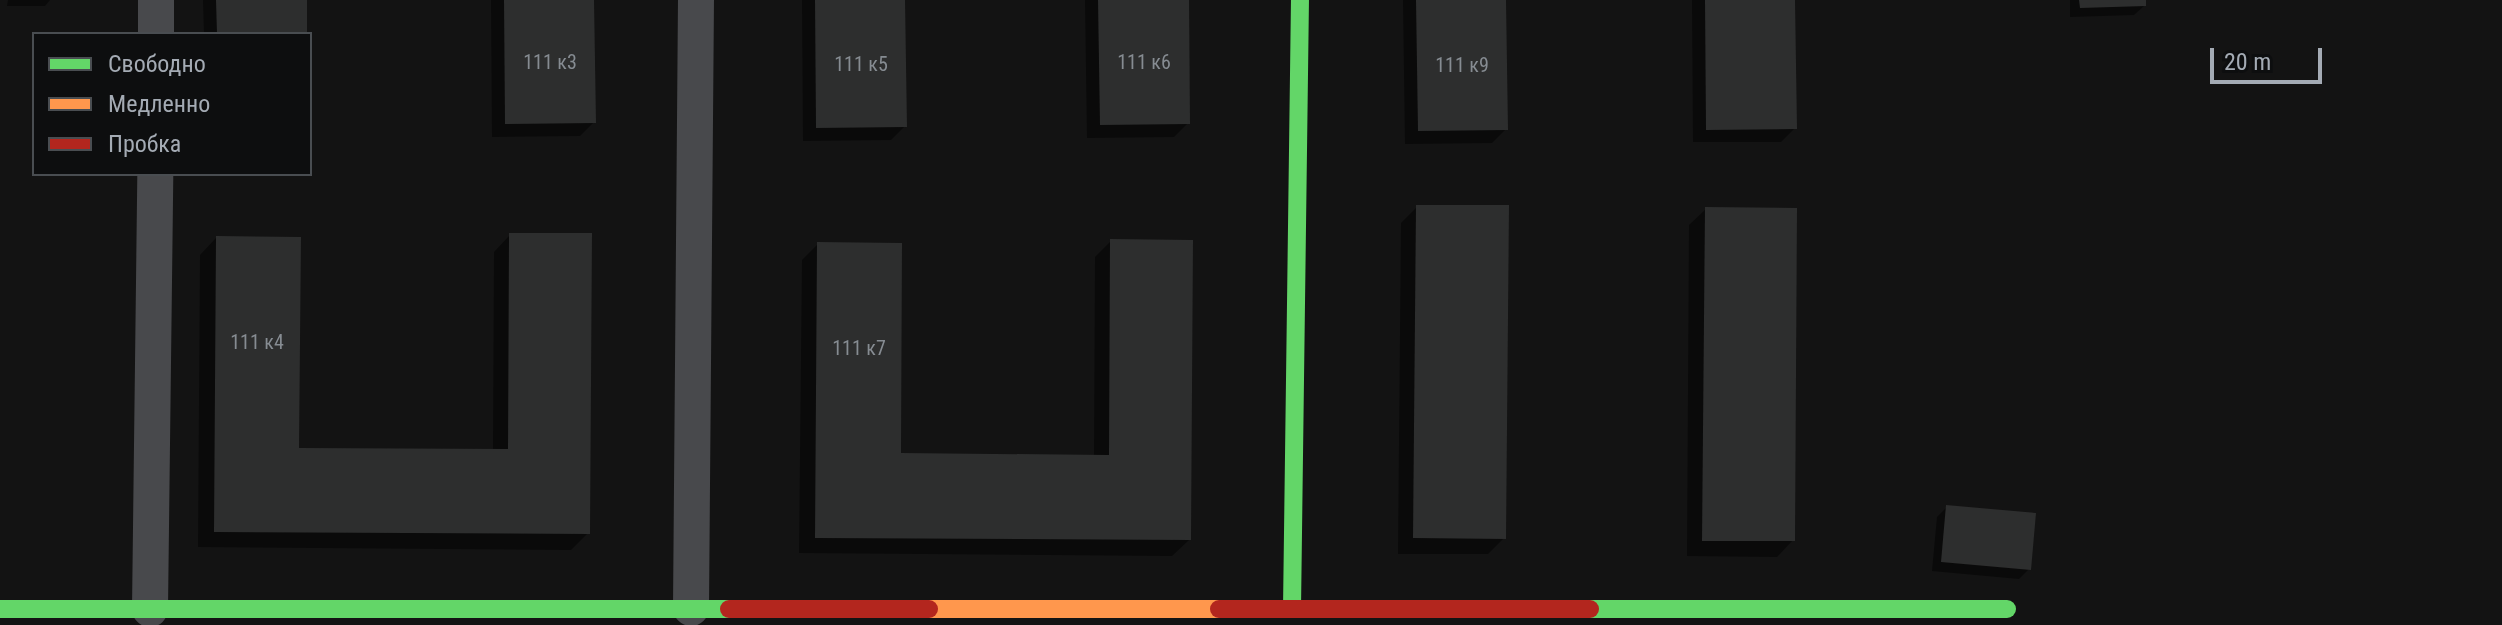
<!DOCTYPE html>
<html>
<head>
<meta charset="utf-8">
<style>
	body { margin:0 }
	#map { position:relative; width:2502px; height:625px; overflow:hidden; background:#131313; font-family:"Roboto Condensed",sans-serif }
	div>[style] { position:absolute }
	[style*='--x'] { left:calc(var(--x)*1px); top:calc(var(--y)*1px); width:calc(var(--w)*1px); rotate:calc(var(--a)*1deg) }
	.shadow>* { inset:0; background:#0007 }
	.building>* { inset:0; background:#2d2e2e }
	.street>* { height:36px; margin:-18px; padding:0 18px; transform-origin:18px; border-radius:18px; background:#48494c }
	.fast>* { height:18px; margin:-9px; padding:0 9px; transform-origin:9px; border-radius:9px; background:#63d668 }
	.slow>* { height:18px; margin:-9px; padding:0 9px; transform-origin:9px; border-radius:9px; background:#ff974d }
	.jam>* { height:18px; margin:-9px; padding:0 9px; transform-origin:9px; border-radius:9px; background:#b3261e }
	span { translate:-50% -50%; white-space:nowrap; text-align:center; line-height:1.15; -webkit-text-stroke:8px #0d0e0f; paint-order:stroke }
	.number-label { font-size:20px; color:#868c92 }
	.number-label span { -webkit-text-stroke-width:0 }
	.legend { position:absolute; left:32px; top:32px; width:280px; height:144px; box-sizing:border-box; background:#0d0e0f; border:2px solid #494d51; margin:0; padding:10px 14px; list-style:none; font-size:24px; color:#a4abb4 }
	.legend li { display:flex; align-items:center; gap:16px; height:40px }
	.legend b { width:40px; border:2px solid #494d51 }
	.scale { position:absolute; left:2210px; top:48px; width:112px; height:36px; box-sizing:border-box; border:4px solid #a4abb4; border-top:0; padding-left:10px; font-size:24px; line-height:28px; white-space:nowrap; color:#a4abb4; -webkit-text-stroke:6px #0d0e0f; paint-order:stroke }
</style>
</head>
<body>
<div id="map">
	<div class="shadow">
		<div style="clip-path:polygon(8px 0,50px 0,45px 6px,7px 6px)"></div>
		<div style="clip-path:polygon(203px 0,305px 0,305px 34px,204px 34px)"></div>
		<div style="clip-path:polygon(491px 0,592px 0,594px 122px,580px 136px,492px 137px)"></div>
		<div style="clip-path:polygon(802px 0,903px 0,905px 126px,891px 140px,803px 141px)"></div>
		<div style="clip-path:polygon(1085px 0,1187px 0,1188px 123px,1174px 137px,1087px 138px)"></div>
		<div style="clip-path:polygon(1403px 0,1504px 0,1506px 129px,1492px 143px,1405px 144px)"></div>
		<div style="clip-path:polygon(1692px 0,1793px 0,1795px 128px,1781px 142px,1693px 142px)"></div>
		<div style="clip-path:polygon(2070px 0,2144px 0,2144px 6px,2134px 15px,2070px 17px)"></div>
		<div style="clip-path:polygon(1417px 207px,1504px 538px,1488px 554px,1398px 554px,1401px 223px)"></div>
		<div style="clip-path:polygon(1706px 209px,1793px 540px,1777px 557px,1687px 556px,1689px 225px)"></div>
		<div style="clip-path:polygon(510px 235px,588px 533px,571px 550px,198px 547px,200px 255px,216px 238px,297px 450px,493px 451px,494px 252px)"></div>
		<div style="clip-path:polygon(1111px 241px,1189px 540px,1172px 556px,799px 553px,802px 260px,818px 244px,898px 455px,1094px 457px,1095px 257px)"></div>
		<div style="clip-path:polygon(1947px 507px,2029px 569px,2019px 579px,1932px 571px,1937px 517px)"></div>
	</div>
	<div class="building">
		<div style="clip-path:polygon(216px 0,307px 0,307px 34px,217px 34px)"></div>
		<div style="clip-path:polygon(504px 0,594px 0,596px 123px,505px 124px)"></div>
		<div style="clip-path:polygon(815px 0,905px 0,907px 127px,816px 128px)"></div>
		<div style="clip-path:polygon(1098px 0,1189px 0,1190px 124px,1100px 125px)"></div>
		<div style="clip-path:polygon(1416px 0,1506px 0,1508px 130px,1418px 131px)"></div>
		<div style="clip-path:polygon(1705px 0,1795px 0,1797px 129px,1706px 130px)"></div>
		<div style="clip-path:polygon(2079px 0,2146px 0,2146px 6px,2080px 8px)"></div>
		<div style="clip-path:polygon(1416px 205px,1509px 205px,1506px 539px,1413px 538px)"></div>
		<div style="clip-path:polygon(1705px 207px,1797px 208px,1795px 541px,1702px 541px)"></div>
		<div style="clip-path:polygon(509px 233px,592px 233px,590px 534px,214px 532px,216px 236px,301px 237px,299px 448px,508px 449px)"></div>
		<div style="clip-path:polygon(1110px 239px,1193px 240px,1191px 540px,815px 538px,817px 242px,902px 243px,901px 453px,1109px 455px)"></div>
		<div style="clip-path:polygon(1946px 505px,2036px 513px,2031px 570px,1941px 562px)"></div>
	</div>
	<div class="street">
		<div style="--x:156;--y:34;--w:34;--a:-90"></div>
		<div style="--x:691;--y:608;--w:608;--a:-89.53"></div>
		<div style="--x:150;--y:609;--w:435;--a:-89.3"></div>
	</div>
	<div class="fast">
		<div style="--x:0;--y:609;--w:729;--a:0"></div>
		<div style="--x:1292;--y:609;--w:609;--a:-89.25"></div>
		<div style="--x:1590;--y:609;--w:417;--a:0"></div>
	</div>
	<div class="slow">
		<div style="--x:929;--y:609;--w:290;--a:0"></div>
	</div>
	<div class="jam">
		<div style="--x:729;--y:609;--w:200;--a:0"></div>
		<div style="--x:1219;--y:609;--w:371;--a:0"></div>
	</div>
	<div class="number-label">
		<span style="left:550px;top:62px">111 к3</span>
		<span style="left:1144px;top:62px">111 к6</span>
		<span style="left:861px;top:64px">111 к5</span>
		<span style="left:1462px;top:65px">111 к9</span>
		<span style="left:257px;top:342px">111 к4</span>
		<span style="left:859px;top:348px">111 к7</span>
	</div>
	<ul class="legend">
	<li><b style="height:10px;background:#63d668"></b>Свободно</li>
	<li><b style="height:10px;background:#ff974d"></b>Медленно</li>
	<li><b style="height:10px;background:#b3261e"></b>Пробка</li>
	</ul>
	<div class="scale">20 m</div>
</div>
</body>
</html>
